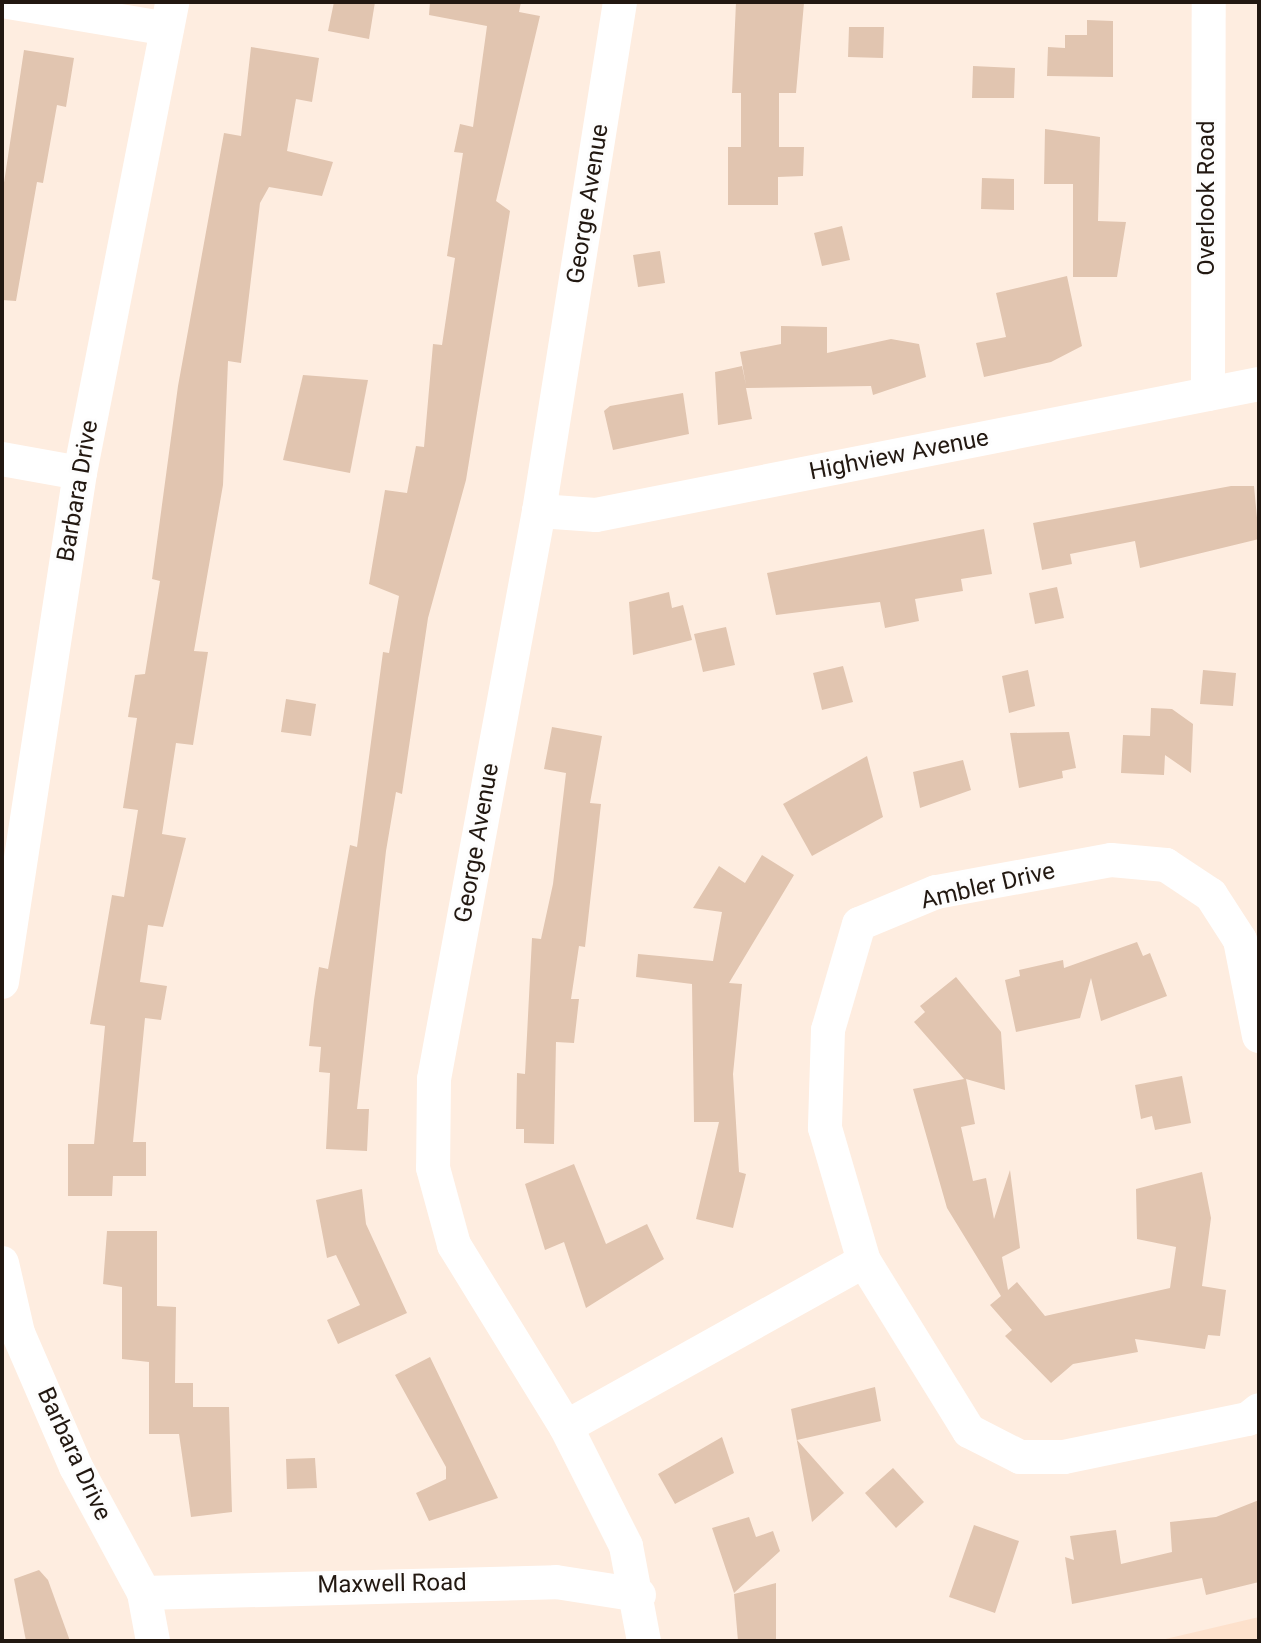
<!DOCTYPE html>
<html>
<head>
<meta charset="utf-8">
<style>
	body { margin:0 }
	#map { position:relative; width:1261px; height:1643px; overflow:hidden; background:#feede0; font-family:Roboto,sans-serif }
	div>[style] { position:absolute }
	[style*='--x'] { left:calc(var(--x)*1px); top:calc(var(--y)*1px); width:calc(var(--w)*1px); rotate:calc(var(--a)*1deg) }
	.built>* { inset:0; background:#fde1cc }
	.building>* { inset:0; background:#e1c5b0 }
	.street>* { height:34px; margin:-17px; padding:0 17px; transform-origin:17px; border-radius:17px; background:#fff }
	span { translate:-50% -50%; white-space:nowrap; text-align:center; line-height:1.15; -webkit-text-stroke:6px #fdfdfd; paint-order:stroke }
	.street-label { font-size:24px; color:#221811 }
	.frame { position:absolute; inset:0; border:4px solid #221811; pointer-events:none }
</style>
</head>
<body>
<div id="map">
	<div class="built">
		<div style="clip-path:polygon(1259px 1617px,1259px 1641px,1157px 1641px)"></div>
	</div>
	<div class="building">
		<div style="clip-path:polygon(334px 2px,375px 2px,369px 39px,328px 31px)"></div>
		<div style="clip-path:polygon(430px 2px,521px 2px,519px 12px,540px 16px,496px 201px,510px 211px,466px 480px,428px 618px,402px 794px,396px 792px,386px 851px,357px 1109px,369px 1109px,367px 1151px,326px 1149px,330px 1073px,319px 1072px,321px 1047px,309px 1046px,314px 1000px,319px 967px,328px 969px,350px 845px,357px 847px,383px 652px,389px 653px,399px 596px,369px 584px,385px 490px,407px 493px,416px 446px,424px 447px,433px 344px,442px 345px,455px 258px,447px 256px,463px 153px,454px 152px,460px 124px,473px 127px,487px 26px,429px 15px)"></div>
		<div style="clip-path:polygon(736px 2px,804px 3px,796px 93px,779px 93px,779px 147px,804px 147px,803px 176px,778px 177px,778px 205px,728px 205px,728px 147px,741px 147px,741px 93px,732px 93px)"></div>
		<div style="clip-path:polygon(1087px 20px,1113px 21px,1113px 77px,1047px 76px,1048px 47px,1065px 48px,1065px 35px,1087px 35px)"></div>
		<div style="clip-path:polygon(849px 27px,884px 27px,883px 58px,848px 57px)"></div>
		<div style="clip-path:polygon(251px 47px,319px 58px,312px 102px,296px 99px,287px 151px,333px 162px,322px 196px,269px 187px,260px 203px,241px 363px,228px 361px,223px 485px,194px 651px,208px 652px,193px 745px,176px 743px,162px 834px,186px 838px,163px 927px,148px 925px,140px 982px,167px 986px,161px 1020px,145px 1018px,133px 1142px,146px 1142px,146px 1176px,113px 1176px,112px 1196px,68px 1196px,68px 1144px,94px 1144px,105px 1026px,90px 1024px,112px 895px,124px 897px,138px 810px,123px 808px,137px 718px,128px 717px,135px 675px,145px 674px,160px 581px,152px 579px,178px 386px,224px 133px,241px 136px)"></div>
		<div style="clip-path:polygon(24px 50px,74px 58px,66px 107px,57px 105px,43px 183px,37px 182px,16px 301px,2px 300px,2px 196px)"></div>
		<div style="clip-path:polygon(973px 66px,1015px 68px,1014px 98px,972px 98px)"></div>
		<div style="clip-path:polygon(1045px 129px,1100px 137px,1098px 221px,1126px 222px,1117px 277px,1073px 277px,1073px 184px,1044px 184px)"></div>
		<div style="clip-path:polygon(982px 178px,1014px 179px,1014px 210px,981px 209px)"></div>
		<div style="clip-path:polygon(842px 226px,850px 260px,822px 266px,814px 233px)"></div>
		<div style="clip-path:polygon(660px 251px,665px 283px,638px 287px,633px 255px)"></div>
		<div style="clip-path:polygon(1067px 276px,1082px 346px,1051px 362px,984px 377px,976px 343px,1006px 337px,996px 293px)"></div>
		<div style="clip-path:polygon(781px 326px,827px 327px,827px 353px,891px 339px,919px 344px,926px 377px,873px 395px,871px 386px,746px 388px,752px 419px,718px 425px,715px 372px,742px 366px,746px 385px,740px 352px,781px 344px)"></div>
		<div style="clip-path:polygon(303px 375px,368px 380px,350px 473px,283px 460px)"></div>
		<div style="clip-path:polygon(683px 393px,689px 434px,613px 450px,604px 411px,610px 406px)"></div>
		<div style="clip-path:polygon(1231px 486px,1254px 486px,1259px 539px,1140px 568px,1135px 541px,1070px 554px,1072px 564px,1042px 570px,1033px 523px)"></div>
		<div style="clip-path:polygon(984px 529px,992px 574px,961px 579px,963px 591px,915px 599px,919px 621px,885px 628px,880px 602px,776px 615px,767px 573px)"></div>
		<div style="clip-path:polygon(1057px 587px,1064px 618px,1035px 624px,1029px 593px)"></div>
		<div style="clip-path:polygon(669px 592px,672px 608px,683px 605px,692px 640px,633px 655px,629px 602px)"></div>
		<div style="clip-path:polygon(726px 627px,735px 665px,703px 672px,694px 634px)"></div>
		<div style="clip-path:polygon(843px 666px,853px 702px,822px 710px,813px 673px)"></div>
		<div style="clip-path:polygon(1028px 670px,1035px 706px,1009px 713px,1002px 676px)"></div>
		<div style="clip-path:polygon(1203px 670px,1236px 673px,1233px 706px,1200px 704px)"></div>
		<div style="clip-path:polygon(286px 699px,316px 704px,311px 736px,281px 732px)"></div>
		<div style="clip-path:polygon(1151px 708px,1172px 709px,1193px 724px,1191px 773px,1165px 755px,1164px 775px,1121px 773px,1123px 735px,1150px 736px)"></div>
		<div style="clip-path:polygon(552px 727px,602px 736px,590px 803px,601px 804px,585px 947px,579px 946px,571px 999px,579px 999px,574px 1043px,556px 1042px,554px 1144px,524px 1143px,524px 1129px,516px 1129px,517px 1073px,525px 1074px,532px 938px,541px 939px,553px 884px,566px 773px,544px 769px)"></div>
		<div style="clip-path:polygon(1069px 732px,1076px 768px,1062px 771px,1063px 778px,1019px 788px,1010px 733px)"></div>
		<div style="clip-path:polygon(867px 756px,883px 817px,812px 856px,783px 804px)"></div>
		<div style="clip-path:polygon(963px 760px,971px 790px,920px 808px,913px 772px)"></div>
		<div style="clip-path:polygon(762px 855px,794px 875px,729px 983px,742px 984px,733px 1074px,739px 1172px,746px 1174px,733px 1228px,696px 1219px,719px 1122px,694px 1122px,692px 984px,636px 977px,638px 954px,713px 961px,722px 912px,693px 908px,719px 866px,745px 883px)"></div>
		<div style="clip-path:polygon(1137px 942px,1143px 956px,1150px 953px,1167px 996px,1101px 1021px,1091px 978px,1080px 1018px,1016px 1032px,1005px 980px,1020px 976px,1019px 970px,1063px 960px,1064px 968px)"></div>
		<div style="clip-path:polygon(956px 977px,1001px 1032px,1005px 1090px,966px 1079px,975px 1124px,961px 1127px,973px 1181px,986px 1178px,994px 1219px,1010px 1170px,1020px 1248px,1002px 1257px,1008px 1290px,1017px 1282px,1045px 1316px,1170px 1288px,1176px 1247px,1137px 1239px,1136px 1189px,1202px 1172px,1211px 1218px,1202px 1286px,1226px 1290px,1220px 1336px,1208px 1335px,1205px 1349px,1135px 1339px,1138px 1352px,1073px 1364px,1051px 1383px,1005px 1336px,1012px 1330px,990px 1305px,1001px 1296px,947px 1208px,913px 1089px,964px 1079px,914px 1022px,925px 1012px,920px 1006px)"></div>
		<div style="clip-path:polygon(1182px 1076px,1191px 1123px,1155px 1130px,1152px 1116px,1141px 1119px,1135px 1085px)"></div>
		<div style="clip-path:polygon(574px 1164px,606px 1244px,647px 1224px,664px 1259px,586px 1308px,564px 1242px,545px 1250px,525px 1184px)"></div>
		<div style="clip-path:polygon(362px 1189px,366px 1224px,407px 1313px,338px 1344px,327px 1320px,360px 1305px,336px 1255px,327px 1258px,316px 1200px)"></div>
		<div style="clip-path:polygon(107px 1231px,157px 1231px,157px 1306px,176px 1307px,175px 1383px,193px 1383px,193px 1407px,229px 1407px,232px 1512px,191px 1517px,179px 1434px,149px 1434px,149px 1362px,122px 1359px,122px 1287px,103px 1284px)"></div>
		<div style="clip-path:polygon(430px 1357px,498px 1498px,429px 1521px,416px 1493px,446px 1479px,446px 1467px,395px 1375px)"></div>
		<div style="clip-path:polygon(875px 1387px,881px 1421px,797px 1440px,844px 1493px,812px 1522px,791px 1409px)"></div>
		<div style="clip-path:polygon(722px 1437px,734px 1473px,675px 1504px,658px 1474px)"></div>
		<div style="clip-path:polygon(315px 1458px,317px 1488px,287px 1489px,286px 1459px)"></div>
		<div style="clip-path:polygon(893px 1468px,924px 1502px,896px 1528px,865px 1493px)"></div>
		<div style="clip-path:polygon(1259px 1500px,1259px 1582px,1206px 1595px,1202px 1578px,1072px 1604px,1065px 1557px,1074px 1560px,1070px 1536px,1116px 1530px,1121px 1564px,1172px 1552px,1170px 1522px,1216px 1517px)"></div>
		<div style="clip-path:polygon(749px 1517px,756px 1537px,773px 1531px,780px 1551px,734px 1593px,712px 1528px)"></div>
		<div style="clip-path:polygon(974px 1525px,1019px 1541px,995px 1613px,949px 1597px)"></div>
		<div style="clip-path:polygon(39px 1570px,48px 1580px,70px 1641px,26px 1641px,14px 1579px)"></div>
		<div style="clip-path:polygon(776px 1583px,776px 1641px,738px 1641px,734px 1594px)"></div>
	</div>
	<div class="street">
		<div style="--x:8;--y:2;--w:161;--a:9.6"></div>
		<div style="--x:620;--y:2;--w:515;--a:99.04"></div>
		<div style="--x:539;--y:511;--w:578;--a:100.47"></div>
		<div style="--x:434;--y:1079;--w:89;--a:90.6"></div>
		<div style="--x:433;--y:1168;--w:80;--a:74.7"></div>
		<div style="--x:454;--y:1245;--w:214;--a:58.4"></div>
		<div style="--x:566;--y:1427;--w:133;--a:63.2"></div>
		<div style="--x:626;--y:1546;--w:97;--a:79.3"></div>
		<div style="--x:1208;--y:394;--w:392;--a:-89.9"></div>
		<div style="--x:2;--y:459;--w:79;--a:10.2"></div>
		<div style="--x:539;--y:511;--w:57;--a:4"></div>
		<div style="--x:596;--y:515;--w:676;--a:-11.18"></div>
		<div style="--x:2;--y:982;--w:515;--a:-81.29"></div>
		<div style="--x:80;--y:473;--w:480;--a:-78.9"></div>
		<div style="--x:1259;--y:1036;--w:98;--a:-101.2"></div>
		<div style="--x:1240;--y:940;--w:54;--a:-122.8"></div>
		<div style="--x:1211;--y:895;--w:54;--a:-146.3"></div>
		<div style="--x:1166;--y:865;--w:55;--a:-174.8"></div>
		<div style="--x:1111;--y:860;--w:178;--a:169.6"></div>
		<div style="--x:936;--y:892;--w:83;--a:157.4"></div>
		<div style="--x:859;--y:924;--w:110;--a:106.3"></div>
		<div style="--x:828;--y:1030;--w:98;--a:91.8"></div>
		<div style="--x:825;--y:1128;--w:139;--a:73.7"></div>
		<div style="--x:864;--y:1261;--w:200;--a:58.3"></div>
		<div style="--x:969;--y:1431;--w:57;--a:27"></div>
		<div style="--x:1020;--y:1457;--w:44;--a:0"></div>
		<div style="--x:1064;--y:1457;--w:188;--a:-11.7"></div>
		<div style="--x:1248;--y:1419;--w:14;--a:-39"></div>
		<div style="--x:2;--y:1263;--w:72;--a:77.1"></div>
		<div style="--x:18;--y:1333;--w:146;--a:66.6"></div>
		<div style="--x:76;--y:1467;--w:143;--a:61.6"></div>
		<div style="--x:144;--y:1593;--w:49;--a:79.4"></div>
		<div style="--x:566;--y:1427;--w:341;--a:-29.1"></div>
		<div style="--x:144;--y:1593;--w:412;--a:-1.5"></div>
		<div style="--x:556;--y:1582;--w:84;--a:8.9"></div>
	</div>
	<div class="street-label">
		<span style="left:1207px;top:198px;rotate:-90deg">Overlook Road</span>
		<span style="left:588px;top:204px;rotate:-81deg">George Avenue</span>
		<span style="left:899px;top:455px;rotate:-11deg">Highview Avenue</span>
		<span style="left:78px;top:491px;rotate:-80deg">Barbara Drive</span>
		<span style="left:477px;top:843px;rotate:-80deg">George Avenue</span>
		<span style="left:988px;top:886px;rotate:-13deg">Ambler Drive</span>
		<span style="left:74px;top:1454px;rotate:65deg">Barbara Drive</span>
		<span style="left:392px;top:1584px;rotate:-1deg">Maxwell Road</span>
	</div>
	<div class="frame"></div>
</div>
</body>
</html>
